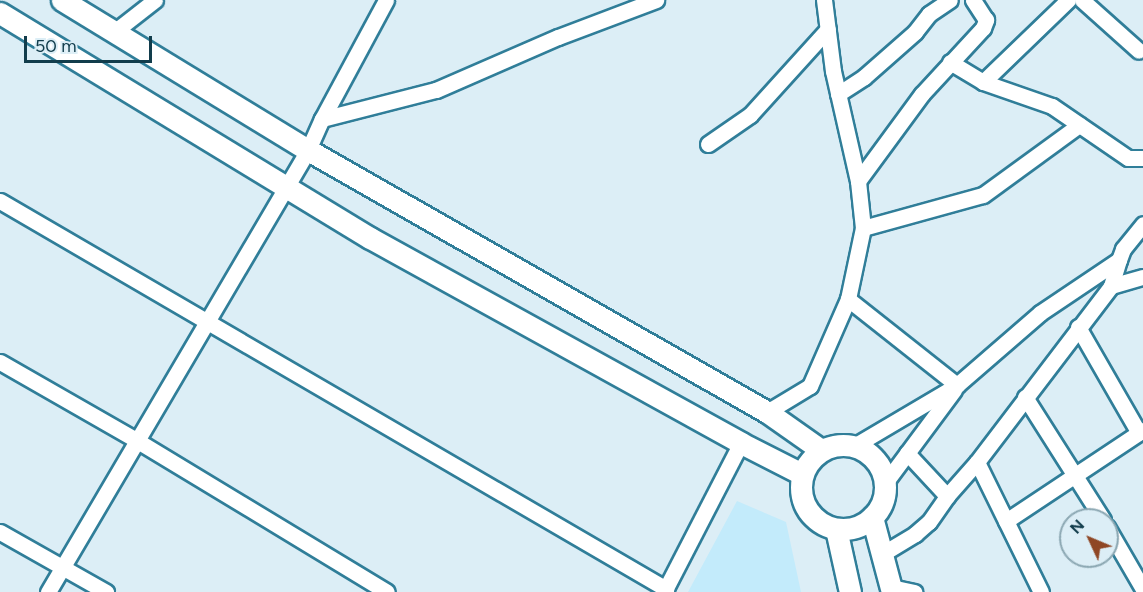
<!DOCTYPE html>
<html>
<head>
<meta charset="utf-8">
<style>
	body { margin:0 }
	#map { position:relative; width:1143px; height:592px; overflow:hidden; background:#dceef6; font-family:Figtree,sans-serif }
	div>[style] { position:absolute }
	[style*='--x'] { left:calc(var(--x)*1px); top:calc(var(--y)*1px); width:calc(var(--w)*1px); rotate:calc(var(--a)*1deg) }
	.built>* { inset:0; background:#c3ebfb }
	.roads { filter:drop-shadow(2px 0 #307e99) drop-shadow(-2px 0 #307e99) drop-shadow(0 2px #307e99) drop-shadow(0 -2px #307e99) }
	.minor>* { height:15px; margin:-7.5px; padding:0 7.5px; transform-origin:7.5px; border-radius:7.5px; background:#fff }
	.secondary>* { height:21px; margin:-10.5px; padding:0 10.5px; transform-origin:10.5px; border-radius:10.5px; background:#fff }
	.secondary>.ring { margin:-10.5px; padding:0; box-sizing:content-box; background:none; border:21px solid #fff; border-radius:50% }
	span { translate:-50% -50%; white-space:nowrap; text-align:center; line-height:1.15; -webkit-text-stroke:6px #dceef6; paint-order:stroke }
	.north { position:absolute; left:1059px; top:508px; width:60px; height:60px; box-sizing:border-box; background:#dceef6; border:2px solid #8ba7b2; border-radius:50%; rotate:314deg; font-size:16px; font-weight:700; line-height:24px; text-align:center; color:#123d4c }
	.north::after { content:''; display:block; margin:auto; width:21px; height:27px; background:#8f4725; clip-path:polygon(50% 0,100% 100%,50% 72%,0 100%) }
	.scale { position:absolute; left:24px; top:36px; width:128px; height:27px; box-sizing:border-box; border:3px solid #123d4c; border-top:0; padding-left:8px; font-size:18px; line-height:21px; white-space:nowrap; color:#123d4c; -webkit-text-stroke:4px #dceef6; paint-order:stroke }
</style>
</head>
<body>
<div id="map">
	<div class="built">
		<div style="clip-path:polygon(737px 501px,786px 522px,801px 592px,688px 592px)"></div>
	</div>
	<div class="roads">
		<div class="minor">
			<div style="--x:1082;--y:0;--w:76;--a:41.8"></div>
			<div style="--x:114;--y:32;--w:52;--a:-38"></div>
			<div style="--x:950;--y:62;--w:39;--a:31"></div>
			<div style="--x:983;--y:82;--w:73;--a:19.2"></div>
			<div style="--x:1052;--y:106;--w:92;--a:34.4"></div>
			<div style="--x:1128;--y:158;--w:15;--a:0"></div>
			<div style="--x:983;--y:82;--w:118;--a:-44"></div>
			<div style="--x:838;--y:94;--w:31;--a:-33"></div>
			<div style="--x:864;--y:77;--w:68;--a:-41.4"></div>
			<div style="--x:915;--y:32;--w:23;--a:-52"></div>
			<div style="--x:929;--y:14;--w:25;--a:-34"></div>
			<div style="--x:322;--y:119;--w:135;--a:-61.7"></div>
			<div style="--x:708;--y:144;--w:51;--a:-34.6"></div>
			<div style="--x:750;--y:115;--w:116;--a:-47.8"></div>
			<div style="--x:858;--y:181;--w:108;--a:-53.7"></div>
			<div style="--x:922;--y:94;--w:90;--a:-47.3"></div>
			<div style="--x:983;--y:28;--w:9;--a:-69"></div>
			<div style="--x:986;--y:20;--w:24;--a:-123"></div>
			<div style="--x:0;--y:201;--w:771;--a:30.22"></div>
			<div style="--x:863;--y:228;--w:124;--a:-15.4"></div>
			<div style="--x:983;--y:195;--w:119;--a:-36.1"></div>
			<div style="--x:1111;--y:286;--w:33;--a:-16"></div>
			<div style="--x:848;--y:299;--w:139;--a:38.3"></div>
			<div style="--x:1078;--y:327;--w:122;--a:60.1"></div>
			<div style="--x:0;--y:362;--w:157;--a:29.8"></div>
			<div style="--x:136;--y:440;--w:293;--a:31.2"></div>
			<div style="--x:1025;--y:397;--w:146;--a:57.6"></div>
			<div style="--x:767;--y:412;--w:50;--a:-31.2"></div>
			<div style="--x:810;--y:386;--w:95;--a:-66.4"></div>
			<div style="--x:848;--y:299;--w:73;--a:-78.1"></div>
			<div style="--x:863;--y:228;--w:47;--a:-96.1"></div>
			<div style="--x:858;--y:181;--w:113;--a:-102.8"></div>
			<div style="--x:833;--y:71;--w:72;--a:-97.2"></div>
			<div style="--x:854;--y:446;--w:120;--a:-30.6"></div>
			<div style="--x:957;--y:385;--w:110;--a:-40.9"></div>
			<div style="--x:1040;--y:313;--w:95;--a:-33.9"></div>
			<div style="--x:1119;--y:260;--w:12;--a:-70"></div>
			<div style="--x:1123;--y:249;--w:32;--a:-51"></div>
			<div style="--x:907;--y:453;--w:59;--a:47.1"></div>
			<div style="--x:977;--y:462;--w:145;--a:63.8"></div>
			<div style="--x:885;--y:483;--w:116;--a:-53.4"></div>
			<div style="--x:1006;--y:521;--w:164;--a:-33.6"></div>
			<div style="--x:1107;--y:527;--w:72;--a:59.9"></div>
			<div style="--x:0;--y:532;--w:122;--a:29.5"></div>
			<div style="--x:882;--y:554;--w:39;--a:-31"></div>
			<div style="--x:915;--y:534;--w:18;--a:-41"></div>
			<div style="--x:929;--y:522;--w:32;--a:-55"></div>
			<div style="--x:947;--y:496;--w:45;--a:-48.6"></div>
			<div style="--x:977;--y:462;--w:221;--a:-52.7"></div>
			<div style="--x:1111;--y:286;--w:27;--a:-73"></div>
			<div style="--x:891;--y:587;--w:24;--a:12"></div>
			<div style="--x:48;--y:592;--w:513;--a:-59.53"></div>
			<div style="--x:308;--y:150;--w:34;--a:-66"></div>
			<div style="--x:322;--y:119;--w:118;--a:-14.3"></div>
			<div style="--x:436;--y:90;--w:133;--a:-23.5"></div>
			<div style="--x:558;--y:37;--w:105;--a:-20.7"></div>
			<div style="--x:664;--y:592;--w:168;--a:-62.7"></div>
		</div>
		<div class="secondary">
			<div style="--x:62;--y:0;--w:288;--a:31.4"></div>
			<div style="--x:308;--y:150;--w:529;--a:29.72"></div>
			<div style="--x:767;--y:412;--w:66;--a:35.1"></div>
			<div style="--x:0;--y:13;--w:433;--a:31.3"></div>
			<div style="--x:370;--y:238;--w:424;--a:28.9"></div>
			<div style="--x:741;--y:443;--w:68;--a:26.9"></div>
			<div class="ring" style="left:801px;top:445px;width:63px;height:63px"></div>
			<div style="--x:872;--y:517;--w:78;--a:75.1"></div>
			<div style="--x:836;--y:529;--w:65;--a:77.5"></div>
		</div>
	</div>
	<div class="north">N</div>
	<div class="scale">50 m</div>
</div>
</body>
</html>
